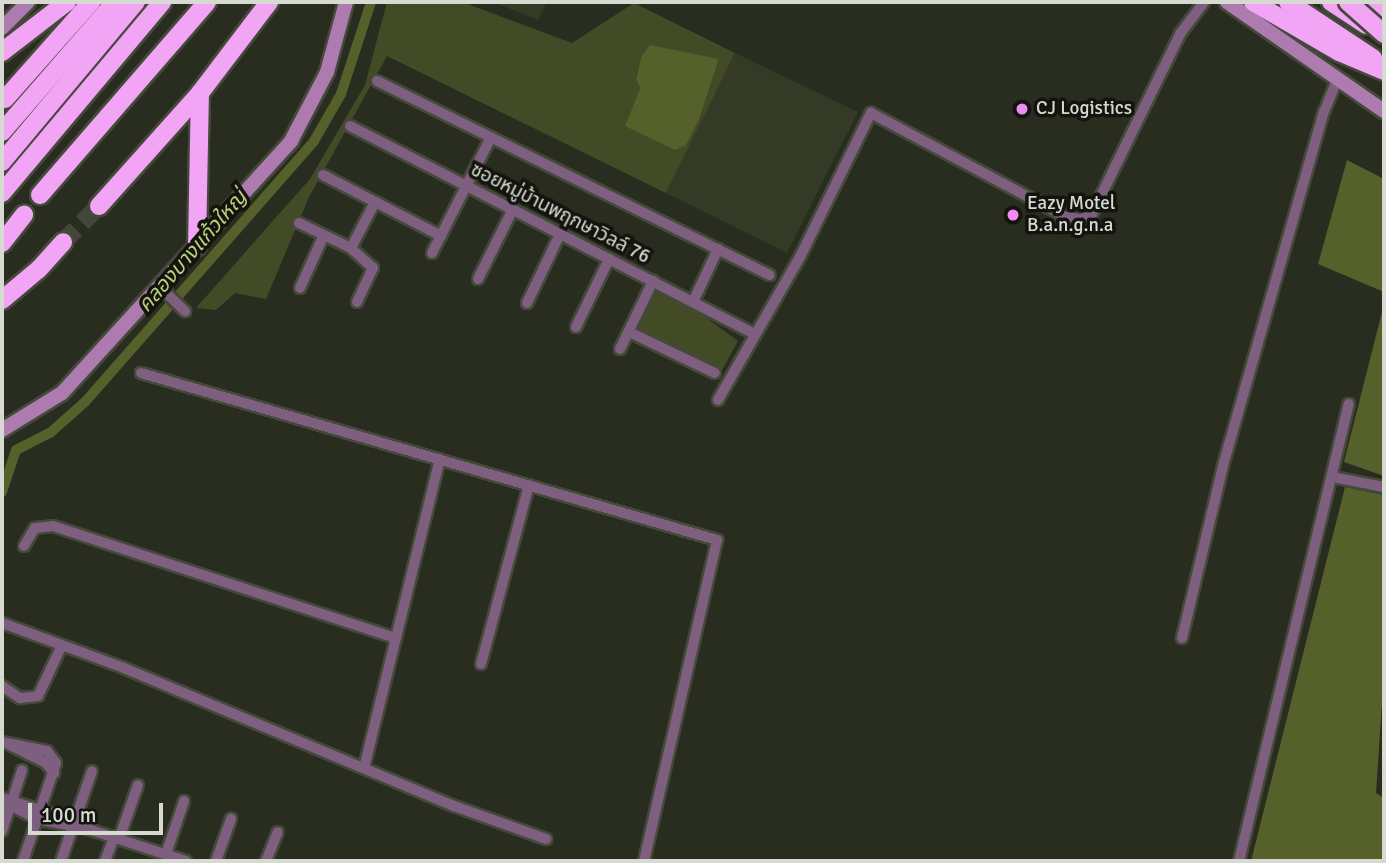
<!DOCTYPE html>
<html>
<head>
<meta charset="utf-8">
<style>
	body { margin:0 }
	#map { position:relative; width:1386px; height:863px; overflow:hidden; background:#292d1f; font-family:Signika,"Noto Sans Thai",sans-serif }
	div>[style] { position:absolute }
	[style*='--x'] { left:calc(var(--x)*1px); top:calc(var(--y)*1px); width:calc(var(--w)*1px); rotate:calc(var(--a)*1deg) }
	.built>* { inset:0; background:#353a26 }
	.green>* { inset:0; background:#434b26 }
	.water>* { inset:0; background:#55602b }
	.canal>* { height:10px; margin:-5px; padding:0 5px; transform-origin:5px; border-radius:5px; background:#55602b }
	.highway-tunnel>* { height:18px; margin-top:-9px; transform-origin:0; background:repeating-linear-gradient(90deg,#43473a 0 18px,transparent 0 27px) }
	.roads { filter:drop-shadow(2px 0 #45493b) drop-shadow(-2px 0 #45493b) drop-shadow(0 2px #45493b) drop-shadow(0 -2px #45493b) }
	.street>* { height:10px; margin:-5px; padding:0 5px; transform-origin:5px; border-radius:5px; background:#7e5f7f }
	.secondary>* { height:14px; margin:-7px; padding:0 7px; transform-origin:7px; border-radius:7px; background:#ad7baf }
	.highway>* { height:18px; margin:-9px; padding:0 9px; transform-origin:9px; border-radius:9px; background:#f2a4f5 }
	.bridges { filter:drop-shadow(2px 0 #45493b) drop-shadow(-2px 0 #45493b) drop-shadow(0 2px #45493b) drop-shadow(0 -2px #45493b) }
	.highway-bridge>* { height:18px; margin:-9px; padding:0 9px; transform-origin:9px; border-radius:9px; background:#f2a4f5 }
	.dots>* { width:19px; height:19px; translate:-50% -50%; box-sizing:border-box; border:4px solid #13140e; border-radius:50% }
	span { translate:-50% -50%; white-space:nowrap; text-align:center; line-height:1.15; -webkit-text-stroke:7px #13140e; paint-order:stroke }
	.poi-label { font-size:19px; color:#d7dad1 }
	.left { translate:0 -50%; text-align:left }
	.street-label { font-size:19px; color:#d7dad1 }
	.water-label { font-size:21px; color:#bacd7c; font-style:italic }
	.frame { position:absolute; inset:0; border:4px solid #d7dad1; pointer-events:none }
	.scale { position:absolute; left:28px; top:803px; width:135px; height:32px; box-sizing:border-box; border:4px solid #d7dad1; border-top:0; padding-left:9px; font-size:21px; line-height:24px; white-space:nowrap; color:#d7dad1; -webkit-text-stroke:5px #13140e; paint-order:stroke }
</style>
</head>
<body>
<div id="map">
	<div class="built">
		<div style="clip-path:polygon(493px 2px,547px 2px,538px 20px)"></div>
		<div style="clip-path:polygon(735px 53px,858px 112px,787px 253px,666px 193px)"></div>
	</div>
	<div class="green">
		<div style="clip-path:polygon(evenodd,387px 2px,462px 2px,572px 43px,634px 3px,735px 53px,666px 193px,387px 56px,309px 197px,266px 299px,235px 293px,216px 310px,196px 308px,310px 179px,365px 85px,387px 2px,641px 57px,719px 59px,700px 117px,625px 126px,640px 88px,636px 78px,641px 57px)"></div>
		<div style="clip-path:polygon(655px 289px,693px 308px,738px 341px,721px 372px,637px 328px)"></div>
	</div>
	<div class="water">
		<div style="clip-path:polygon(650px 45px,719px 59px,700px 117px,686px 145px,675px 150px,625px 126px,640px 88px,636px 79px,641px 57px)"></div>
		<div style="clip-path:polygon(1347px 160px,1384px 179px,1384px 292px,1318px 264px)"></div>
		<div style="clip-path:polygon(1384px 304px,1384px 476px,1344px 462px)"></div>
		<div style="clip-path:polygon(1345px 487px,1384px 495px,1384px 672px,1376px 793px,1384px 798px,1384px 861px,1251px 861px)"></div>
	</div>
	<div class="canal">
		<div style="--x:2;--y:492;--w:44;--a:-71.6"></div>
		<div style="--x:16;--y:450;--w:38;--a:-27"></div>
		<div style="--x:50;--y:433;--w:47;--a:-41.5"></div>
		<div style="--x:85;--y:402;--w:347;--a:-48.7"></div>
		<div style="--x:314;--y:141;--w:54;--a:-60.1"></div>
		<div style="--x:341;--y:94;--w:97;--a:-71.9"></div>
	</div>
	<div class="highway-tunnel">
		<div style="--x:63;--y:242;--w:51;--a:-45"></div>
	</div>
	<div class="roads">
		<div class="street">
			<div style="--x:377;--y:81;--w:438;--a:26.3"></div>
			<div style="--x:350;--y:126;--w:455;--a:27.2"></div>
			<div style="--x:323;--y:175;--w:133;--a:27.3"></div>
			<div style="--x:299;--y:223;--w:58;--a:25.7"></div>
			<div style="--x:432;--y:253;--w:130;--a:-63"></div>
			<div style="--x:478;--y:279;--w:78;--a:-63.4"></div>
			<div style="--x:160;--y:287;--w:35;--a:44"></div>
			<div style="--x:300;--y:288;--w:58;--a:-65.6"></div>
			<div style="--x:357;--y:302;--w:38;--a:-65"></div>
			<div style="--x:373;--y:268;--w:30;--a:-138"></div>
			<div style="--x:351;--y:248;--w:52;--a:-62.4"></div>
			<div style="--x:693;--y:302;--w:59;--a:-64.7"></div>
			<div style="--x:527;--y:303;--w:76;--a:-64.4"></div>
			<div style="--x:576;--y:327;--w:76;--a:-64.1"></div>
			<div style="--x:629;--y:332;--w:95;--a:25.5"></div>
			<div style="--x:620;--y:349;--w:76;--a:-64.1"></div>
			<div style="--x:141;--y:373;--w:600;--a:16.17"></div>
			<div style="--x:717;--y:540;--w:329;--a:102.8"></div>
			<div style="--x:718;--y:400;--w:165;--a:-60.2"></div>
			<div style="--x:800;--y:257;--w:161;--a:-63.8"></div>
			<div style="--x:871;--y:113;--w:219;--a:28.1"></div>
			<div style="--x:1064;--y:216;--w:16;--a:11"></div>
			<div style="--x:1080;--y:219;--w:11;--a:-15"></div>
			<div style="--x:1091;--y:216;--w:203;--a:-63.9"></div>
			<div style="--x:1180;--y:34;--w:40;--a:-53"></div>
			<div style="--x:1333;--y:477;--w:52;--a:11.1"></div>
			<div style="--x:24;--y:546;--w:21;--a:-59"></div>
			<div style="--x:35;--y:528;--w:18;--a:-6"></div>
			<div style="--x:53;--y:526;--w:361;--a:18.1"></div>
			<div style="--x:2;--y:623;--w:130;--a:20.2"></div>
			<div style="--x:124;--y:668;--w:358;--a:22.7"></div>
			<div style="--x:454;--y:806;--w:98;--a:19.7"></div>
			<div style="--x:1182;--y:638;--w:181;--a:-76.6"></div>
			<div style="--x:1224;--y:462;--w:364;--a:-74.1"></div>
			<div style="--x:1324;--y:112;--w:35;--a:-68"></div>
			<div style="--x:481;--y:664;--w:185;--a:-75"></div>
			<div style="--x:2;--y:686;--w:22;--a:34"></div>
			<div style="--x:20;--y:698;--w:18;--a:-6"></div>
			<div style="--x:38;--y:696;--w:56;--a:-64.8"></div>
			<div style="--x:2;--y:742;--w:46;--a:11.3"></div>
			<div style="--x:47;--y:751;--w:15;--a:53"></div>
			<div style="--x:56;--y:763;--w:103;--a:108.6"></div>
			<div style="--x:8;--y:744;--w:42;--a:26.6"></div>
			<div style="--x:46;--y:763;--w:13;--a:51"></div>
			<div style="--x:364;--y:768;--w:318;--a:-76.2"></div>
			<div style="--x:2;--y:798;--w:81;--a:17.3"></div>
			<div style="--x:2;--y:801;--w:39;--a:27"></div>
			<div style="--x:37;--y:819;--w:52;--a:11.1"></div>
			<div style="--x:88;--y:829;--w:103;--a:18.1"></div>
			<div style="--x:2;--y:831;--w:64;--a:-71.8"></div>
			<div style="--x:119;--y:839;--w:57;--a:-70.6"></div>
			<div style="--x:166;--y:854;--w:56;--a:-71.2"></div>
			<div style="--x:61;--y:861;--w:95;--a:-71"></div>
			<div style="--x:105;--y:861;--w:26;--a:-69"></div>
			<div style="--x:216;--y:861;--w:45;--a:-70.3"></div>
			<div style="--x:266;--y:861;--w:31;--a:-68"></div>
			<div style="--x:1239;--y:861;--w:470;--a:-76.5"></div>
		</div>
		<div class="secondary">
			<div style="--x:1227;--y:2;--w:191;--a:34.8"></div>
			<div style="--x:2;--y:28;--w:37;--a:-45"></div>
			<div style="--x:2;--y:430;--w:70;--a:-31.7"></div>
			<div style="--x:62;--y:393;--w:341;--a:-47.7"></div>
			<div style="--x:291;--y:141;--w:78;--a:-62.4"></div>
			<div style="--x:327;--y:72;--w:73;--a:-74.8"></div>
		</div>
		<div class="highway">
			<div style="--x:1253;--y:2;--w:99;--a:30.2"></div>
			<div style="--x:1339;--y:52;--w:49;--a:22.9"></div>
			<div style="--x:1288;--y:2;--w:102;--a:33.4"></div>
			<div style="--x:1331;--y:2;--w:42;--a:33.3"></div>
			<div style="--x:1376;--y:2;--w:15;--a:58"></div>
			<div style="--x:2;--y:52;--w:82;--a:-37.6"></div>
			<div style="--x:5;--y:99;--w:130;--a:-48.4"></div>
			<div style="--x:2;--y:132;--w:172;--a:-49"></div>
			<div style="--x:2;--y:162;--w:209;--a:-50.1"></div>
			<div style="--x:2;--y:193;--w:249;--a:-50"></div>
			<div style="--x:40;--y:195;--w:255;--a:-49.1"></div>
			<div style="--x:99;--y:206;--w:152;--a:-48.2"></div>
			<div style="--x:200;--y:93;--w:114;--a:-52.8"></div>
			<div style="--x:2;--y:243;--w:36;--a:-52"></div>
			<div style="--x:197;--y:246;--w:153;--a:-88.9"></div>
			<div style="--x:2;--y:300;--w:48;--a:-40"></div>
			<div style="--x:39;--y:269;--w:36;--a:-48"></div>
		</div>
	</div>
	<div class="bridges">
		<div class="highway-bridge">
			<div style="--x:1348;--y:2;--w:48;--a:41.6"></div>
		</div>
	</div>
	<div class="dots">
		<div style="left:1022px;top:109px;background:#f08bf5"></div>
		<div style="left:1013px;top:215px;background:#f08bf5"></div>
	</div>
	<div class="poi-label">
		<span class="left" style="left:1036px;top:109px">CJ Logistics</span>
		<span class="left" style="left:1027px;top:215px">Eazy Motel<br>B.a.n.g.n.a</span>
	</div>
	<div class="street-label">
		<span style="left:560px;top:214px;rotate:27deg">ซอยหมู่บ้านพฤกษาวิลล์ 76</span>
	</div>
	<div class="water-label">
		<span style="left:192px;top:251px;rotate:-49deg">คลองบางแก้วใหญ่</span>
	</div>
	<div class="frame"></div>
	<div class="scale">100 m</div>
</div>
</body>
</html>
